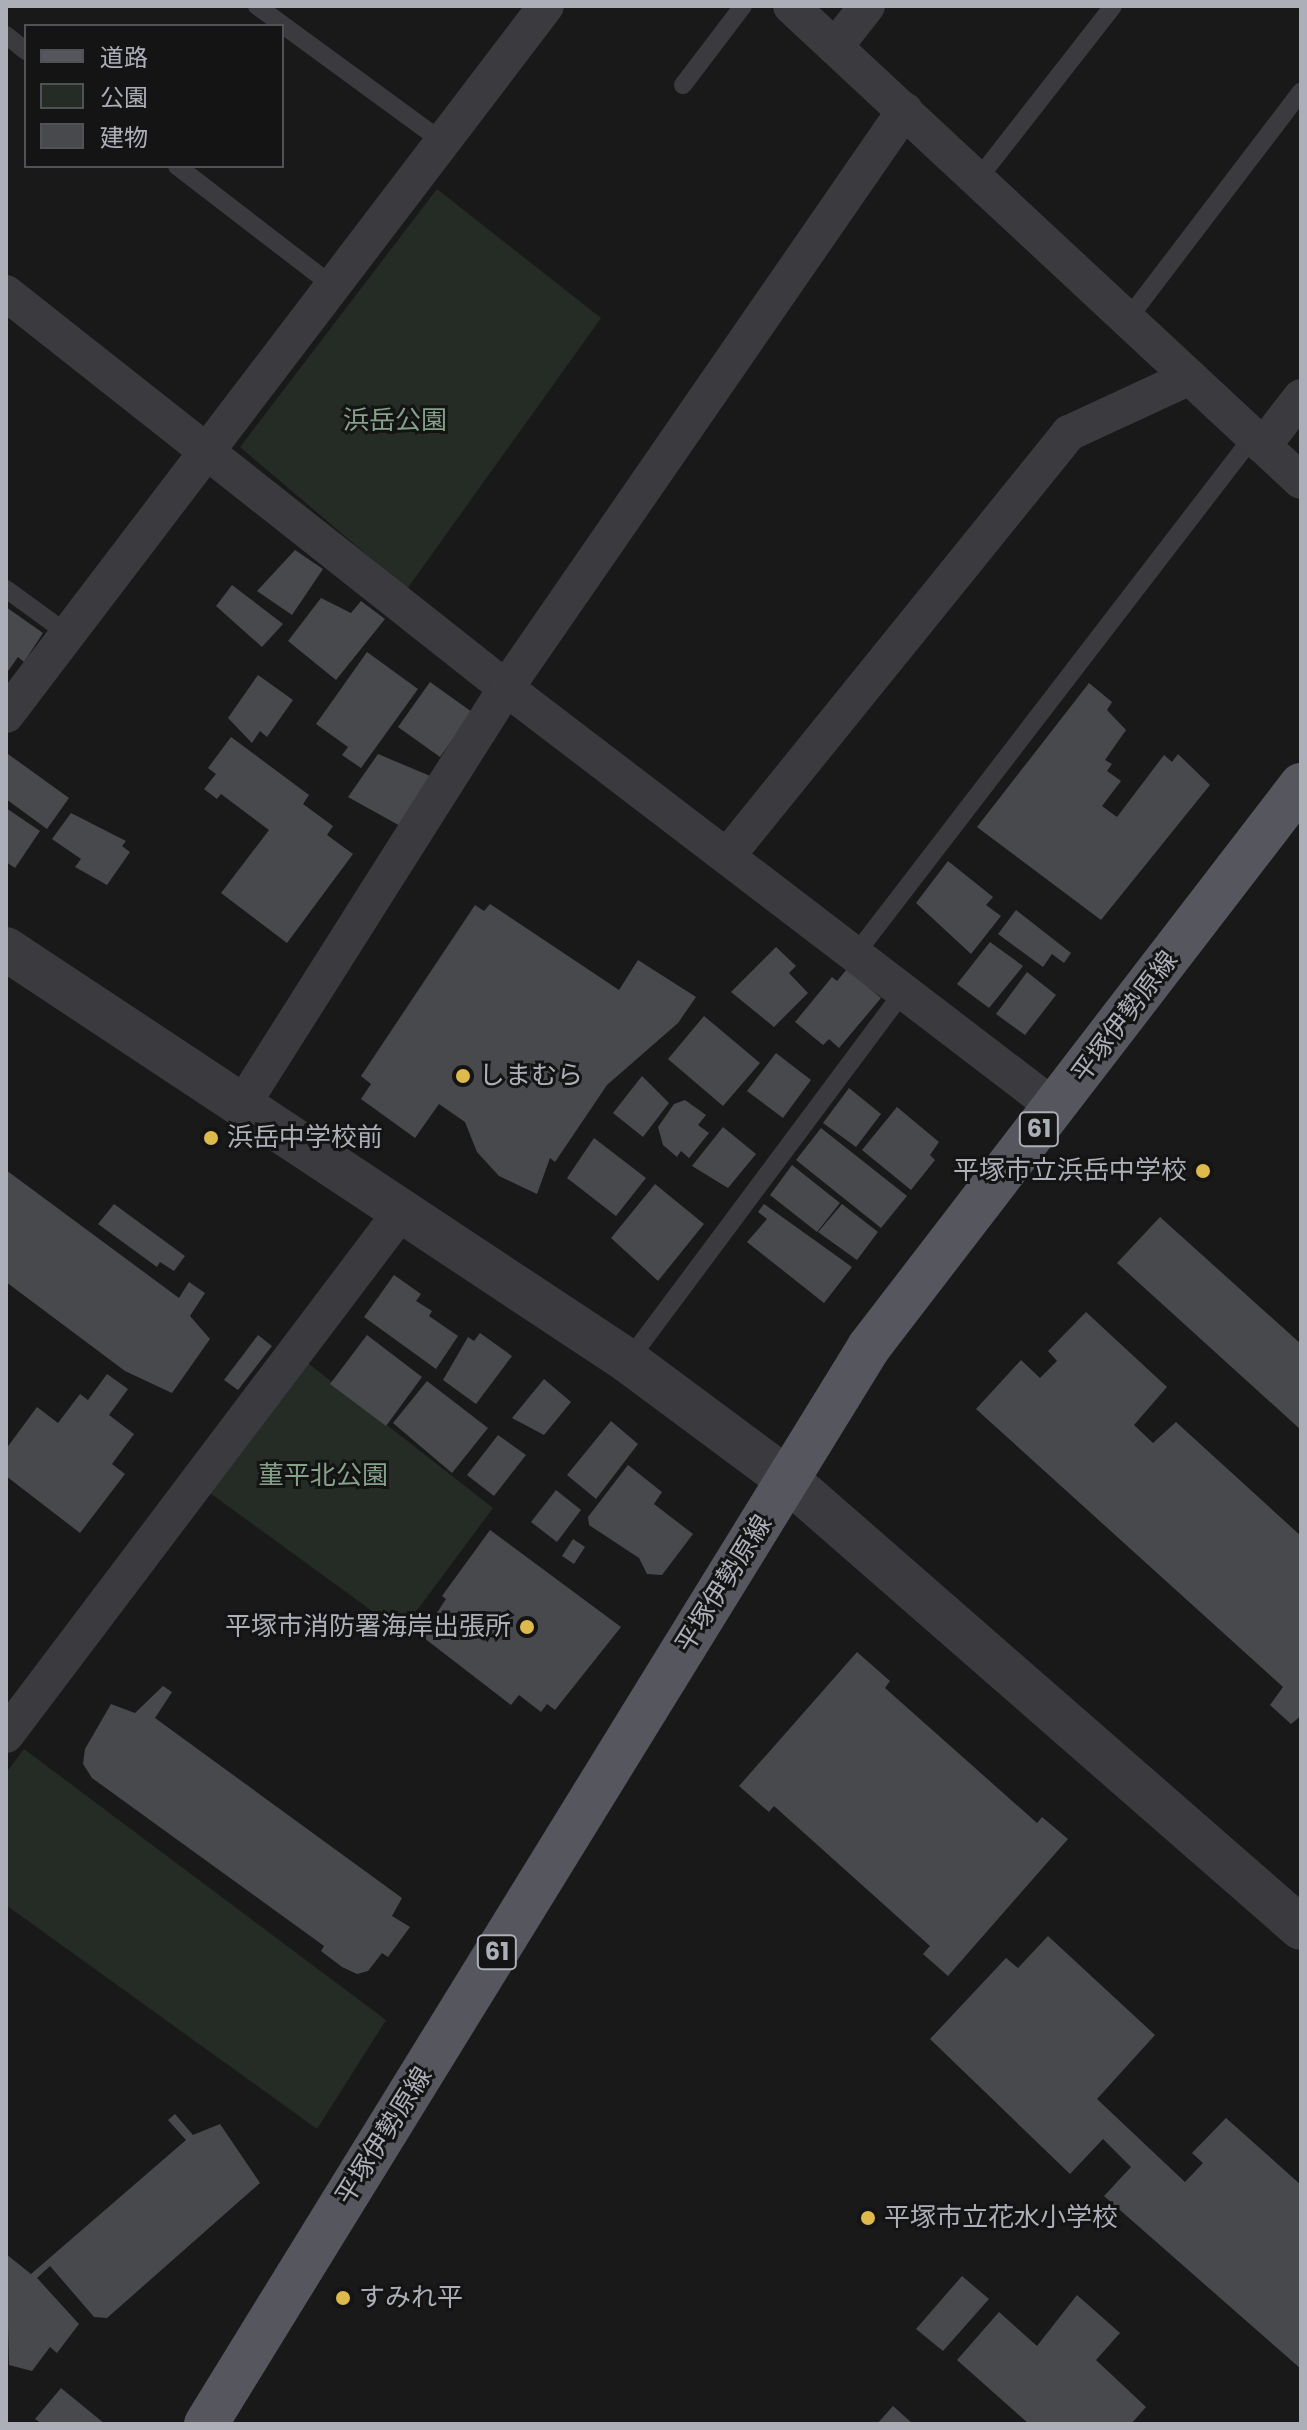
<!DOCTYPE html>
<html>
<head>
<meta charset="utf-8">
<style>
	body { margin:0 }
	#map { position:relative; width:1307px; height:2430px; overflow:hidden; background:#19191a; font-family:Poppins,"Noto Sans JP",sans-serif }
	div>[style] { position:absolute }
	[style*='--x'] { left:calc(var(--x)*1px); top:calc(var(--y)*1px); width:calc(var(--w)*1px); rotate:calc(var(--a)*1deg) }
	.green>* { inset:0; background:#252c26 }
	.building>* { inset:0; background:#48494c }
	.service>* { height:18px; margin:-9px; padding:0 9px; transform-origin:9px; border-radius:9px; background:#3a3a3f }
	.minor>* { height:36px; margin:-18px; padding:0 18px; transform-origin:18px; border-radius:18px; background:#3a3a3f }
	.tertiary>* { height:44px; margin:-22px; padding:0 22px; transform-origin:22px; border-radius:22px; background:#3a3a3f }
	.primary>* { height:44px; margin:-22px; padding:0 22px; transform-origin:22px; border-radius:22px; background:#56575e }
	.dots>* { width:22px; height:22px; translate:-50% -50%; box-sizing:border-box; border:4px solid #141415; border-radius:50% }
	span { translate:-50% -50%; white-space:nowrap; text-align:center; line-height:1.15; -webkit-text-stroke:6px #141415; paint-order:stroke }
	.shield-label span { padding:2px 6px; background:#141415; border:2px solid; border-radius:6px; -webkit-text-stroke-width:0 }
	.shield-label { font-size:24px; color:#acafb8; font-weight:700 }
	.park-label { font-size:26px; color:#86a18a }
	.street-label { font-size:26px; color:#acafb8 }
	.poi-label { font-size:26px; color:#acafb8 }
	.left { translate:0 -50%; text-align:left }
	.right { translate:-100% -50%; text-align:right }
	.frame { position:absolute; inset:0; border:8px solid #acafb8; pointer-events:none }
	.legend { position:absolute; left:24px; top:24px; width:260px; height:144px; box-sizing:border-box; background:#141415; border:2px solid #515256; margin:0; padding:10px 14px; list-style:none; font-size:24px; color:#acafb8 }
	.legend li { display:flex; align-items:center; gap:16px; height:40px }
	.legend b { width:40px; border:2px solid #515256 }
</style>
</head>
<body>
<div id="map">
	<div class="green">
		<div style="clip-path:polygon(437px 189px,601px 318px,407px 589px,240px 447px)"></div>
		<div style="clip-path:polygon(304px 1360px,493px 1508px,401px 1632px,210px 1493px)"></div>
		<div style="clip-path:polygon(24px 1749px,386px 2020px,317px 2129px,6px 1905px,6px 1773px)"></div>
	</div>
	<div class="building">
		<div style="clip-path:polygon(295px 550px,323px 569px,292px 615px,257px 591px)"></div>
		<div style="clip-path:polygon(232px 585px,283px 624px,262px 647px,216px 606px)"></div>
		<div style="clip-path:polygon(321px 598px,351px 613px,361px 601px,385px 619px,336px 680px,288px 641px)"></div>
		<div style="clip-path:polygon(6px 607px,43px 633px,24px 662px,18px 657px,6px 674px)"></div>
		<div style="clip-path:polygon(367px 652px,418px 689px,361px 768px,342px 755px,348px 747px,316px 724px)"></div>
		<div style="clip-path:polygon(258px 675px,293px 700px,267px 737px,260px 731px,252px 743px,228px 718px)"></div>
		<div style="clip-path:polygon(430px 682px,472px 712px,440px 757px,398px 727px)"></div>
		<div style="clip-path:polygon(1089px 683px,1112px 702px,1107px 710px,1126px 730px,1105px 760px,1112px 764px,1107px 771px,1121px 781px,1102px 806px,1117px 817px,1164px 755px,1172px 762px,1178px 754px,1210px 785px,1101px 920px,977px 827px)"></div>
		<div style="clip-path:polygon(231px 737px,309px 795px,303px 804px,333px 826px,327px 835px,353px 854px,287px 943px,221px 893px,269px 830px,221px 794px,217px 799px,204px 789px,216px 774px,208px 768px)"></div>
		<div style="clip-path:polygon(8px 754px,69px 798px,47px 829px,6px 799px)"></div>
		<div style="clip-path:polygon(378px 754px,435px 778px,402px 827px,348px 797px)"></div>
		<div style="clip-path:polygon(6px 808px,40px 831px,15px 868px,6px 862px)"></div>
		<div style="clip-path:polygon(71px 813px,126px 841px,122px 846px,130px 852px,107px 885px,75px 867px,81px 859px,52px 839px)"></div>
		<div style="clip-path:polygon(948px 861px,993px 897px,986px 905px,1001px 916px,971px 954px,916px 903px)"></div>
		<div style="clip-path:polygon(490px 904px,619px 990px,638px 960px,696px 997px,678px 1023px,607px 1085px,555px 1162px,550px 1158px,537px 1194px,499px 1176px,477px 1152px,465px 1122px,439px 1104px,415px 1138px,361px 1099px,371px 1084px,361px 1076px,475px 905px,484px 911px)"></div>
		<div style="clip-path:polygon(1016px 910px,1071px 953px,1064px 963px,1052px 954px,1043px 967px,998px 934px)"></div>
		<div style="clip-path:polygon(990px 942px,1023px 966px,989px 1008px,957px 984px)"></div>
		<div style="clip-path:polygon(776px 947px,796px 966px,789px 973px,808px 993px,774px 1027px,731px 992px)"></div>
		<div style="clip-path:polygon(847px 969px,881px 998px,839px 1048px,829px 1039px,823px 1045px,795px 1022px,832px 977px,837px 981px)"></div>
		<div style="clip-path:polygon(1027px 972px,1056px 995px,1025px 1035px,996px 1014px)"></div>
		<div style="clip-path:polygon(704px 1016px,760px 1063px,723px 1106px,668px 1059px)"></div>
		<div style="clip-path:polygon(776px 1053px,811px 1080px,783px 1118px,747px 1091px)"></div>
		<div style="clip-path:polygon(642px 1076px,669px 1103px,643px 1137px,613px 1113px)"></div>
		<div style="clip-path:polygon(849px 1088px,881px 1114px,856px 1147px,823px 1123px)"></div>
		<div style="clip-path:polygon(685px 1100px,706px 1115px,698px 1125px,709px 1133px,689px 1158px,681px 1151px,677px 1157px,663px 1145px,658px 1127px,674px 1104px)"></div>
		<div style="clip-path:polygon(897px 1107px,939px 1142px,930px 1155px,935px 1160px,911px 1190px,862px 1150px)"></div>
		<div style="clip-path:polygon(723px 1127px,756px 1154px,728px 1188px,692px 1166px)"></div>
		<div style="clip-path:polygon(821px 1128px,907px 1196px,881px 1228px,796px 1160px)"></div>
		<div style="clip-path:polygon(594px 1138px,646px 1178px,616px 1216px,567px 1178px)"></div>
		<div style="clip-path:polygon(792px 1165px,840px 1203px,817px 1232px,770px 1195px)"></div>
		<div style="clip-path:polygon(6px 1170px,179px 1298px,189px 1282px,205px 1293px,190px 1316px,210px 1339px,172px 1393px,125px 1371px,6px 1282px)"></div>
		<div style="clip-path:polygon(655px 1184px,704px 1224px,658px 1281px,611px 1238px)"></div>
		<div style="clip-path:polygon(114px 1204px,185px 1256px,174px 1271px,160px 1262px,157px 1267px,98px 1224px)"></div>
		<div style="clip-path:polygon(764px 1204px,852px 1267px,824px 1303px,747px 1242px,767px 1219px,758px 1212px)"></div>
		<div style="clip-path:polygon(842px 1204px,878px 1232px,857px 1260px,818px 1232px)"></div>
		<div style="clip-path:polygon(1160px 1217px,1301px 1344px,1301px 1430px,1117px 1263px)"></div>
		<div style="clip-path:polygon(394px 1275px,421px 1294px,416px 1301px,432px 1311px,429px 1316px,458px 1336px,436px 1369px,364px 1317px)"></div>
		<div style="clip-path:polygon(1086px 1312px,1167px 1387px,1134px 1425px,1153px 1443px,1176px 1422px,1301px 1536px,1301px 1716px,1291px 1724px,1270px 1705px,1283px 1687px,976px 1409px,1021px 1360px,1040px 1378px,1057px 1361px,1048px 1351px)"></div>
		<div style="clip-path:polygon(480px 1333px,512px 1356px,476px 1404px,443px 1380px,468px 1337px,474px 1341px)"></div>
		<div style="clip-path:polygon(258px 1335px,272px 1346px,238px 1390px,224px 1380px)"></div>
		<div style="clip-path:polygon(367px 1335px,422px 1377px,386px 1426px,330px 1384px)"></div>
		<div style="clip-path:polygon(107px 1374px,128px 1389px,109px 1415px,134px 1434px,112px 1464px,125px 1474px,80px 1533px,6px 1476px,6px 1449px,37px 1407px,58px 1423px,80px 1394px,88px 1400px)"></div>
		<div style="clip-path:polygon(544px 1379px,571px 1402px,544px 1435px,512px 1418px)"></div>
		<div style="clip-path:polygon(427px 1381px,488px 1428px,452px 1473px,393px 1423px)"></div>
		<div style="clip-path:polygon(611px 1421px,638px 1444px,596px 1499px,567px 1475px)"></div>
		<div style="clip-path:polygon(498px 1435px,526px 1455px,494px 1496px,467px 1475px)"></div>
		<div style="clip-path:polygon(628px 1465px,662px 1492px,654px 1504px,693px 1534px,662px 1575px,647px 1574px,639px 1558px,589px 1525px,588px 1517px)"></div>
		<div style="clip-path:polygon(556px 1490px,581px 1510px,557px 1542px,531px 1522px)"></div>
		<div style="clip-path:polygon(490px 1530px,621px 1627px,555px 1710px,547px 1704px,541px 1712px,519px 1695px,511px 1705px,415px 1631px,418px 1626px,425px 1631px,446px 1599px,442px 1596px)"></div>
		<div style="clip-path:polygon(573px 1539px,585px 1547px,574px 1564px,562px 1556px)"></div>
		<div style="clip-path:polygon(857px 1652px,890px 1681px,885px 1688px,1037px 1823px,1042px 1817px,1068px 1839px,948px 1976px,923px 1954px,930px 1946px,774px 1806px,769px 1812px,739px 1786px)"></div>
		<div style="clip-path:polygon(163px 1686px,172px 1692px,155px 1718px,402px 1898px,392px 1916px,410px 1927px,388px 1957px,382px 1953px,368px 1971px,357px 1974px,342px 1967px,321px 1951px,324px 1946px,92px 1778px,83px 1764px,85px 1749px,111px 1704px,135px 1713px)"></div>
		<div style="clip-path:polygon(1048px 1936px,1155px 2035px,1097px 2099px,1185px 2182px,1203px 2163px,1192px 2153px,1226px 2118px,1301px 2185px,1301px 2369px,1104px 2196px,1131px 2167px,1103px 2139px,1070px 2174px,930px 2039px,1006px 1958px,1018px 1968px)"></div>
		<div style="clip-path:polygon(175px 2114px,193px 2135px,220px 2124px,260px 2183px,107px 2318px,94px 2317px,50px 2266px,37px 2278px,79px 2324px,57px 2353px,50px 2347px,32px 2371px,9px 2365px,6px 2254px,31px 2274px,186px 2140px,168px 2120px)"></div>
		<div style="clip-path:polygon(962px 2276px,989px 2299px,943px 2351px,916px 2329px)"></div>
		<div style="clip-path:polygon(1077px 2295px,1120px 2333px,1096px 2360px,1146px 2407px,1131px 2424px,1029px 2424px,957px 2360px,999px 2312px,1037px 2346px)"></div>
		<div style="clip-path:polygon(61px 2388px,105px 2424px,42px 2424px,35px 2419px)"></div>
		<div style="clip-path:polygon(893px 2406px,913px 2424px,877px 2424px)"></div>
	</div>
	<div class="service">
		<div style="--x:257;--y:6;--w:230;--a:36.2"></div>
		<div style="--x:6;--y:35;--w:26;--a:39"></div>
		<div style="--x:683;--y:85;--w:99;--a:-52.8"></div>
		<div style="--x:177;--y:166;--w:197;--a:37.6"></div>
		<div style="--x:978;--y:179;--w:219;--a:-52"></div>
		<div style="--x:1127;--y:320;--w:287;--a:-52.7"></div>
		<div style="--x:6;--y:589;--w:77;--a:36"></div>
		<div style="--x:857;--y:952;--w:648;--a:-52.46"></div>
		<div style="--x:628;--y:1361;--w:463;--a:-53.3"></div>
	</div>
	<div class="minor">
		<div style="--x:791;--y:6;--w:697;--a:42.96"></div>
		<div style="--x:835;--y:47;--w:52;--a:-52"></div>
		<div style="--x:6;--y:293;--w:637;--a:38.31"></div>
		<div style="--x:506;--y:688;--w:692;--a:37.37"></div>
		<div style="--x:1263;--y:446;--w:62;--a:-52.2"></div>
		<div style="--x:6;--y:715;--w:891;--a:-52.71"></div>
		<div style="--x:728;--y:855;--w:543;--a:-51.06"></div>
		<div style="--x:1069;--y:433;--w:133;--a:-24.8"></div>
		<div style="--x:241;--y:1107;--w:496;--a:-57.7"></div>
		<div style="--x:506;--y:688;--w:702;--a:-55.38"></div>
		<div style="--x:6;--y:1735;--w:655;--a:-52.94"></div>
	</div>
	<div class="tertiary">
		<div style="--x:6;--y:949;--w:746;--a:33.52"></div>
		<div style="--x:628;--y:1361;--w:199;--a:36.6"></div>
		<div style="--x:788;--y:1480;--w:681;--a:41.13"></div>
	</div>
	<div class="primary">
		<div style="--x:206;--y:2424;--w:1265;--a:-58.38"></div>
		<div style="--x:869;--y:1347;--w:709;--a:-52.45"></div>
	</div>
	<div class="dots">
		<div style="left:463px;top:1076px;background:#deba4c"></div>
		<div style="left:211px;top:1138px;background:#deba4c"></div>
		<div style="left:1203px;top:1171px;background:#deba4c"></div>
		<div style="left:527px;top:1627px;background:#deba4c"></div>
		<div style="left:868px;top:2218px;background:#deba4c"></div>
		<div style="left:343px;top:2298px;background:#deba4c"></div>
	</div>
	<div class="shield-label">
		<span style="left:1039px;top:1129px">61</span>
		<span style="left:497px;top:1952px">61</span>
	</div>
	<div class="park-label">
		<span style="left:395px;top:421px">浜岳公園</span>
		<span style="left:323px;top:1476px">菫平北公園</span>
	</div>
	<div class="street-label">
		<span style="left:1125px;top:1017px;rotate:-53deg">平塚伊勢原線</span>
		<span style="left:724px;top:1584px;rotate:-58deg">平塚伊勢原線</span>
		<span style="left:384px;top:2136px;rotate:-58deg">平塚伊勢原線</span>
	</div>
	<div class="poi-label">
		<span class="left" style="left:479px;top:1076px">しまむら</span>
		<span class="left" style="left:227px;top:1138px">浜岳中学校前</span>
		<span class="right" style="left:1187px;top:1171px">平塚市立浜岳中学校</span>
		<span class="right" style="left:511px;top:1627px">平塚市消防署海岸出張所</span>
		<span class="left" style="left:884px;top:2218px">平塚市立花水小学校</span>
		<span class="left" style="left:359px;top:2298px">すみれ平</span>
	</div>
	<div class="frame"></div>
	<ul class="legend">
	<li><b style="height:10px;background:#56575e"></b>道路</li>
	<li><b style="height:22px;background:#252c26"></b>公園</li>
	<li><b style="height:22px;background:#48494c"></b>建物</li>
	</ul>
</div>
</body>
</html>
